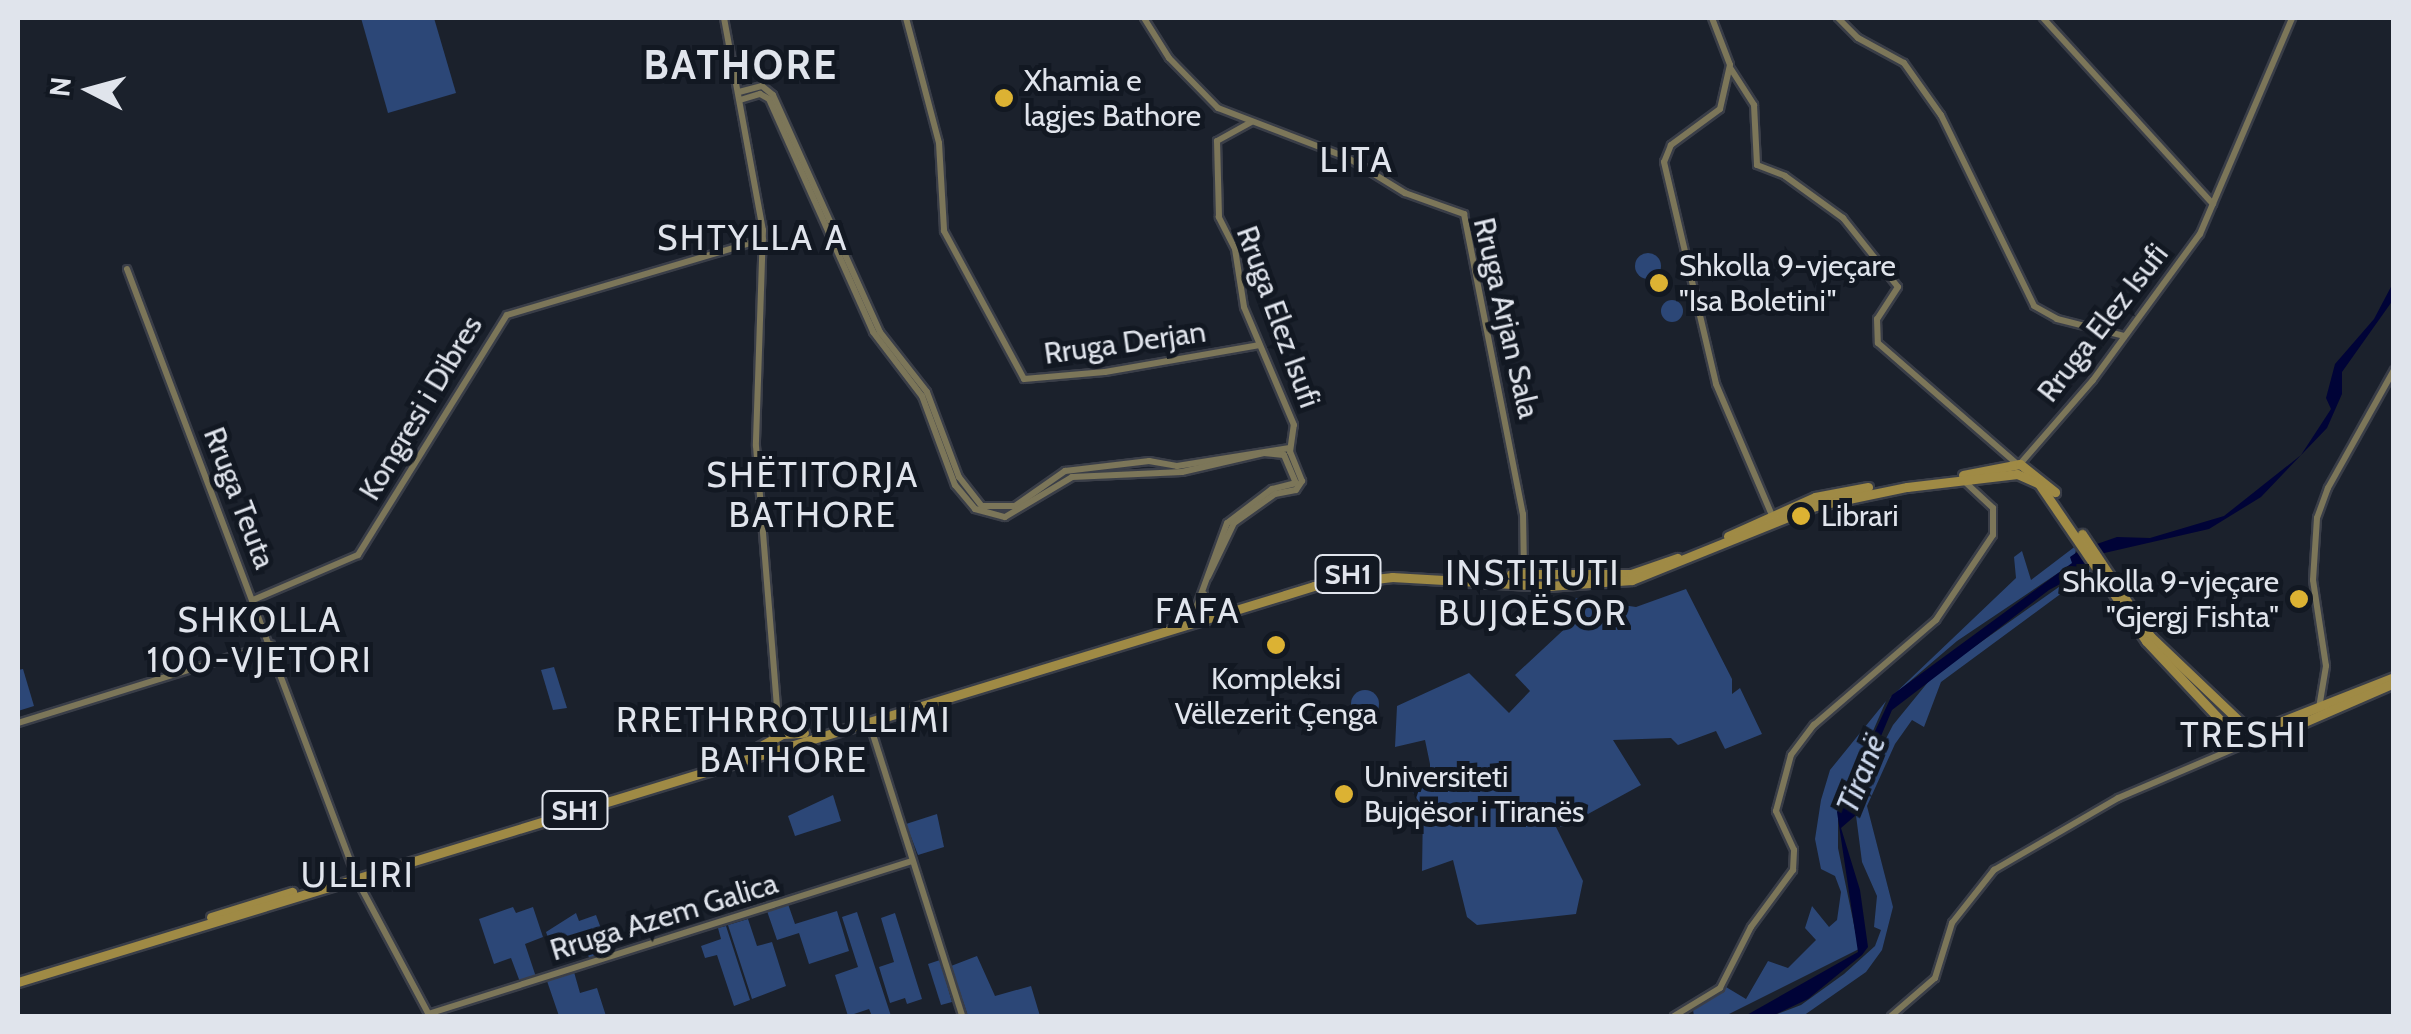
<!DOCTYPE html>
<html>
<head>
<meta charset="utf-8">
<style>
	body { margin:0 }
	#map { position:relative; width:2411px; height:1034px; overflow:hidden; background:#1b212c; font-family:Cabin,sans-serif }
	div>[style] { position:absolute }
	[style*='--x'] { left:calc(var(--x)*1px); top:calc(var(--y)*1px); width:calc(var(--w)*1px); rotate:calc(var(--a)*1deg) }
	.green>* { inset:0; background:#2c4777 }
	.round { border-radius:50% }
	.water>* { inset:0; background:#000337 }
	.roads { filter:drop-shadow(2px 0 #3a3e48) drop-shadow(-2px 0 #3a3e48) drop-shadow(0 2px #3a3e48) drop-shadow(0 -2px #3a3e48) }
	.secondary>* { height:6px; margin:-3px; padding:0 3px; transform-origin:3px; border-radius:3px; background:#7c7659 }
	.primary>* { height:9px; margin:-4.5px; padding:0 4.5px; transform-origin:4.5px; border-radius:4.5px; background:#9f8a45 }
	.dots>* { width:28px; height:28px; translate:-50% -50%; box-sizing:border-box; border:5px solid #121822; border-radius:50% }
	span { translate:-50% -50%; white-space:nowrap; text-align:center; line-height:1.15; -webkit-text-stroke:10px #121822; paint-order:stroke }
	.shield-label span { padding:2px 8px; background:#121822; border:2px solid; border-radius:8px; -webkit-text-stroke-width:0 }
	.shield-label { font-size:28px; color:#e0e4ec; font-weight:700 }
	.poi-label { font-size:30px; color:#e0e4ec }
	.left { translate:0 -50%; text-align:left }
	.right { translate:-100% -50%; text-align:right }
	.street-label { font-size:30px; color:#e0e4ec }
	.water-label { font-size:32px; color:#ccd8ed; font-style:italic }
	.quarter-label { font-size:35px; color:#e0e4ec; letter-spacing:2.5px }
	.district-label { font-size:40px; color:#e0e4ec; font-weight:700; letter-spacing:2.5px }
	.frame { position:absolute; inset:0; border:20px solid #e0e4ec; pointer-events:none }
	.north { position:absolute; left:40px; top:40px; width:100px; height:100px; -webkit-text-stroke:8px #121822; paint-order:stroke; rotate:276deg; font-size:28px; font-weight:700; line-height:40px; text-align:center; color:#e0e4ec }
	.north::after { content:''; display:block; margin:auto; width:35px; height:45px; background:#e0e4ec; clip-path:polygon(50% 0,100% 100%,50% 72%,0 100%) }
</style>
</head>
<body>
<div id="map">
	<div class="green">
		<div style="clip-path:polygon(361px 18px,434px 18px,456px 93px,388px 113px)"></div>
		<div class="round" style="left:1635px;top:253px;width:26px;height:26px"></div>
		<div class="round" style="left:1661px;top:300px;width:22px;height:22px"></div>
		<div style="clip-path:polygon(2077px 545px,2073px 563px,1957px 641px,1888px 700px,2016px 578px,2014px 557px,2022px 551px,2031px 580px)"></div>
		<div style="clip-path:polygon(2090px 565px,2093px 570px,1941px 682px,1924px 727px,1912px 720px,1895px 744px,1867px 806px,1893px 907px,1882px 950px,1866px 972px,1803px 1016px,1772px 1016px,1801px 1005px,1844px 974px,1875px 946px,1881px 930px,1874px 927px,1877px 896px,1862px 862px,1854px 800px,1893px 725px,1933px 676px)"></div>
		<div style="clip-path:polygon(1686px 589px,1732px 679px,1732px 694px,1740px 688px,1762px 734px,1725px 749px,1716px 731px,1678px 745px,1671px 738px,1613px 740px,1641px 785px,1588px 814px,1585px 824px,1556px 827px,1583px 881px,1576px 914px,1477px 925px,1467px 917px,1453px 860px,1422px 871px,1423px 808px,1412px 791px,1430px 776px,1430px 764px,1425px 740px,1395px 747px,1397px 706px,1469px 673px,1509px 713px,1530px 691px,1515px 675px,1572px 622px,1560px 596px,1636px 607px)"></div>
		<div class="round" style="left:1264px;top:633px;width:24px;height:24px"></div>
		<div style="clip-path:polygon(554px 667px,567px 708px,553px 710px,541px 670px)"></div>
		<div style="clip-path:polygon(23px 669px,34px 706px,18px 711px,18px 670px)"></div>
		<div class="round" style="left:1351px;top:690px;width:28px;height:28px"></div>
		<div style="clip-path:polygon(1886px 701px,1838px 812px,1838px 848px,1859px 949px,1725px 1016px,1694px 1016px,1693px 1010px,1726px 987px,1746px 999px,1768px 961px,1788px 968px,1816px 940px,1805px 928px,1812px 906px,1829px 927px,1837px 920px,1841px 892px,1835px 876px,1821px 869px,1815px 839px,1821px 800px,1830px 770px)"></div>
		<div style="clip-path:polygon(833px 795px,841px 821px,795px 836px,788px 816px)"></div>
		<div style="clip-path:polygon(937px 814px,944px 847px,918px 855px,906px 824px)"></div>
		<div style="clip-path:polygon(788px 904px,795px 924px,837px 911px,849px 951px,809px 964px,799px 933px,777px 940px,767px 911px)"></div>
		<div style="clip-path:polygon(513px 907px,516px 913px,533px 907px,543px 937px,525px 944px,536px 977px,520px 982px,511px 958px,494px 964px,479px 919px)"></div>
		<div style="clip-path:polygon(857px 912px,891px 1016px,872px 1016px,869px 1009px,848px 1016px,835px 975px,858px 967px,842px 917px)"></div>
		<div style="clip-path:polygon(576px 913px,579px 921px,596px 915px,610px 953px,590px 960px,581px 938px,552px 949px,546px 932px)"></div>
		<div style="clip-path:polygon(895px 913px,922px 999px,907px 1004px,905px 998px,890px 1003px,879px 967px,894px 962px,881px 918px)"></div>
		<div style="clip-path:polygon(748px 919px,757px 946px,772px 942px,786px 986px,752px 999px,728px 925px)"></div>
		<div style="clip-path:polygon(726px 926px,750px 1000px,734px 1006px,717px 955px,705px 958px,701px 946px,721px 939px,718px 928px)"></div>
		<div style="clip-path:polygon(977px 956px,995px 996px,1031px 986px,1040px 1016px,968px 1016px,951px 966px)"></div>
		<div style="clip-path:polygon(940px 960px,952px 1002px,941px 1005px,928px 964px)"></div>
		<div style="clip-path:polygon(574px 972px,580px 993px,597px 988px,606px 1016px,559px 1016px,547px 981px)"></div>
	</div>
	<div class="water">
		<div style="clip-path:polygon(2393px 283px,2393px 300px,2342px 372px,2342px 394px,2327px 428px,2261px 497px,2209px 529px,2100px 554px,2094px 545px,2117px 537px,2150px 538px,2224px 516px,2301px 455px,2331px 409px,2326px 398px,2335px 364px,2374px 319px)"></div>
		<div style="clip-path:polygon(2080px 550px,2088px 569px,2049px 590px,1892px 710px,1854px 800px,1856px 815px,1841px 828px,1860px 890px,1868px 947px,1862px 955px,1808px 999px,1772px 1016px,1745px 1016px,1858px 952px,1837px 812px,1892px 695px,2072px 563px,2070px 557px)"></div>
	</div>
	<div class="roads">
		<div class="secondary">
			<div style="--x:724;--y:18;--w:216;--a:79.6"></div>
			<div style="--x:763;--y:230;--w:216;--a:91.9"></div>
			<div style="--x:756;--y:446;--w:290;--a:85.4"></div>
			<div style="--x:906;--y:18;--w:129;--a:75.2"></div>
			<div style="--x:939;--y:143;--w:88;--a:86.7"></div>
			<div style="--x:944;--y:231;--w:168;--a:61.6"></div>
			<div style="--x:1024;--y:379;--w:81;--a:-4.9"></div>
			<div style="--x:1105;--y:372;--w:157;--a:-9.9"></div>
			<div style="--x:1144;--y:18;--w:47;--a:58"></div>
			<div style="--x:1169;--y:58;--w:70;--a:45.6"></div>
			<div style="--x:1218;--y:108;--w:139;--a:21"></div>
			<div style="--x:1348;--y:158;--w:67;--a:31.6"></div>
			<div style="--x:1405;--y:193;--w:63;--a:19.6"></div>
			<div style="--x:1464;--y:214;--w:306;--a:78.9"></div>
			<div style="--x:1523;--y:514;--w:60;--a:89"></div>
			<div style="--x:1712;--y:18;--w:50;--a:69"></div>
			<div style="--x:1730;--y:65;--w:45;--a:102.8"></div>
			<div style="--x:1720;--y:109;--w:61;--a:143.7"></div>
			<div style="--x:1671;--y:145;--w:18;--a:112"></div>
			<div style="--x:1664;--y:162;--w:228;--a:76.8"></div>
			<div style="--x:1716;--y:384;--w:142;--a:66.9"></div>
			<div style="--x:1838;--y:18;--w:28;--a:45"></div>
			<div style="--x:1858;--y:38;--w:52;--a:28.5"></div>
			<div style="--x:1904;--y:63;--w:64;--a:54.6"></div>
			<div style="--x:1941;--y:115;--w:212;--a:64"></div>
			<div style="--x:2034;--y:306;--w:26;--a:29"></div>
			<div style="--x:2057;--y:319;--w:69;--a:14.2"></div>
			<div style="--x:2043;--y:18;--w:252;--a:47.6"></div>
			<div style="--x:1731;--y:69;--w:43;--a:57.4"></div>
			<div style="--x:1754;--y:105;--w:60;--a:87.1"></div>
			<div style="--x:1757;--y:165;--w:30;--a:21"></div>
			<div style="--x:1785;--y:176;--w:72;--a:35.9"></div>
			<div style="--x:1843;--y:218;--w:88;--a:51.4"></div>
			<div style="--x:1898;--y:287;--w:38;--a:123"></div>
			<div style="--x:1877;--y:319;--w:24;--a:88"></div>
			<div style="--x:1878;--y:343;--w:184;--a:41"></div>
			<div style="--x:739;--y:92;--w:24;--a:-15"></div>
			<div style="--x:762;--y:86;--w:14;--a:39"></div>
			<div style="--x:773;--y:95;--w:260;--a:65.7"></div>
			<div style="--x:880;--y:332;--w:76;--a:51.9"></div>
			<div style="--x:927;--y:392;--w:91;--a:69.4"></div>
			<div style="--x:959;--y:477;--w:37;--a:52"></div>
			<div style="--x:982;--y:506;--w:33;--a:0"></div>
			<div style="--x:1015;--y:506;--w:61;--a:-35"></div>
			<div style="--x:1065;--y:471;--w:85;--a:-6.8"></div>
			<div style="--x:1149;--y:461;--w:28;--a:10"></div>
			<div style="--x:1177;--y:466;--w:114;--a:-9.1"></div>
			<div style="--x:740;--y:100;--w:21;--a:-17"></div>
			<div style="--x:760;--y:94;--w:10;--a:29"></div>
			<div style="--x:769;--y:99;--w:255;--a:65.9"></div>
			<div style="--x:873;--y:332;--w:81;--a:52.6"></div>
			<div style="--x:922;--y:396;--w:95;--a:69.7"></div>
			<div style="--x:955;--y:485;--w:31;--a:50"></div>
			<div style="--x:975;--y:509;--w:31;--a:15"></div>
			<div style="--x:1005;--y:517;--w:78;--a:-30.8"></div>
			<div style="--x:1072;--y:477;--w:110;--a:-2.6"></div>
			<div style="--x:1182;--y:472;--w:84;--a:-13"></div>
			<div style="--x:1264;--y:453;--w:20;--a:6"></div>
			<div style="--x:1284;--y:455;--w:30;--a:67"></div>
			<div style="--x:1296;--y:483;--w:25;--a:166"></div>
			<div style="--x:1272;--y:489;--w:56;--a:142.9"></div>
			<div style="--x:1227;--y:523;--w:90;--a:110"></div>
			<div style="--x:1196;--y:608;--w:16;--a:142"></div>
			<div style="--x:127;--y:269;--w:643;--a:69.34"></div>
			<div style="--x:2020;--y:464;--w:111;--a:-49"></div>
			<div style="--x:2093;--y:380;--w:181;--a:-53.8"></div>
			<div style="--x:2200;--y:234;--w:235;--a:-66.9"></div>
			<div style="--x:1208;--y:577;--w:60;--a:-64.3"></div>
			<div style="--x:1234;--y:523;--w:50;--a:-35.3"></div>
			<div style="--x:1275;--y:494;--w:21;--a:-11"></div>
			<div style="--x:1296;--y:490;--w:11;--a:-56"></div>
			<div style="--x:1302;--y:481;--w:31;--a:-112"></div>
			<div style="--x:1290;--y:452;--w:27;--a:-82"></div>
			<div style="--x:1294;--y:425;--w:128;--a:-113"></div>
			<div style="--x:1244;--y:307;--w:59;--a:-98.8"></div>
			<div style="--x:1235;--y:249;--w:36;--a:-117"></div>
			<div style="--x:1219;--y:217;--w:76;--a:-91.5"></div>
			<div style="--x:1217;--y:141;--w:39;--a:-29"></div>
			<div style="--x:253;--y:600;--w:114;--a:-23.2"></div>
			<div style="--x:358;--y:555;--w:282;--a:-58.2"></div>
			<div style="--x:507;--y:315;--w:267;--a:-16.5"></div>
			<div style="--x:1203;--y:612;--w:18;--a:-87"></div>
			<div style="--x:2319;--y:708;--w:43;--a:-80.5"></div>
			<div style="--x:2326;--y:666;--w:87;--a:-98.6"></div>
			<div style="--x:2313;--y:580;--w:62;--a:-86.3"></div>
			<div style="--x:2317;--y:518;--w:32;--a:-70"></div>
			<div style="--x:2328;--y:488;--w:135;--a:-60.8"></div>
			<div style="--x:869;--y:722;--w:308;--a:72.4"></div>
			<div style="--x:18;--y:723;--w:265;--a:-17.3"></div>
			<div style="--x:357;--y:880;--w:153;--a:61.9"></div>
			<div style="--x:428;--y:1014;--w:508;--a:-17.54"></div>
			<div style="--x:1674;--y:1016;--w:54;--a:-31.3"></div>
			<div style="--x:1720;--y:988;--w:68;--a:-63.1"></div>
			<div style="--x:1751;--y:927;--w:71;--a:-53.6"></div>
			<div style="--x:1793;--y:870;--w:20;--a:-87"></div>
			<div style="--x:1794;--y:850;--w:43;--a:-114.8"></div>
			<div style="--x:1776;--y:811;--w:58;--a:-75"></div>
			<div style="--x:1791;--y:755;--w:38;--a:-53"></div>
			<div style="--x:1814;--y:725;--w:161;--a:-40.7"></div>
			<div style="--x:1936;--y:620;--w:102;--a:-56.2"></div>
			<div style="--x:1993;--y:535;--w:27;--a:-90"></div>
			<div style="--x:1993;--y:508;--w:38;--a:-137"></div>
			<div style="--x:1891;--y:1016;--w:58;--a:-40.8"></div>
			<div style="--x:1935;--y:978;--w:58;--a:-72.8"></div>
			<div style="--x:1952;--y:923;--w:68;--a:-51.6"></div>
			<div style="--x:1994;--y:870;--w:143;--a:-30.1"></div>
			<div style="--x:2118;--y:798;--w:140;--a:-23.1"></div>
		</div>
		<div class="primary">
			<div style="--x:1963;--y:475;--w:58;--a:-10.9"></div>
			<div style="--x:2020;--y:464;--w:45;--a:38.7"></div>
			<div style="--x:2082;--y:534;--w:123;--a:56.3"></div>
			<div style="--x:2150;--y:636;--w:141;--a:43.6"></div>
			<div style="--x:2252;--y:733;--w:153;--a:-21.5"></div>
			<div style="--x:1728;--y:536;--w:95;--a:-24.1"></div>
			<div style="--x:1815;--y:497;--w:54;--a:-10.7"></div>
			<div style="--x:1511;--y:574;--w:120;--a:0"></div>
			<div style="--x:1631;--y:574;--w:49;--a:-19.2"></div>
			<div style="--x:759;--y:747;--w:26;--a:-29"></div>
			<div style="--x:782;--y:734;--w:22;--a:-3"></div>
			<div style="--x:211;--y:917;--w:85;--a:-17.2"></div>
			<div style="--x:18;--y:982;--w:1355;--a:-16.99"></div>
			<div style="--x:1314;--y:586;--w:79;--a:-6.6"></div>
			<div style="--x:1392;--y:577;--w:156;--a:3.3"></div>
			<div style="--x:1548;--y:586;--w:84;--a:-4.1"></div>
			<div style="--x:1632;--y:580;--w:197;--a:-22"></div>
			<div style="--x:1815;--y:506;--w:94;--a:-11.7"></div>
			<div style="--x:1907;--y:487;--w:111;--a:-6.7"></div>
			<div style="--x:2017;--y:474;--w:24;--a:24"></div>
			<div style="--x:2039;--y:484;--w:190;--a:55.7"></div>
			<div style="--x:2146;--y:641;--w:139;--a:46.8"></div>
			<div style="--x:2241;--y:742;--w:37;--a:-13"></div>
			<div style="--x:2277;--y:734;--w:128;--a:-23.6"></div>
		</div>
	</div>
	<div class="dots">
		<div style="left:1004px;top:98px;background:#dcb233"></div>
		<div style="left:1659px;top:283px;background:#dcb233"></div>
		<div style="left:1801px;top:516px;background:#dcb233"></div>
		<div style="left:2299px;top:599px;background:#dcb233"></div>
		<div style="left:1276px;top:645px;background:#dcb233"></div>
		<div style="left:1344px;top:794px;background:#dcb233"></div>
	</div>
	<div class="shield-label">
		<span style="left:1348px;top:574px">SH1</span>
		<span style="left:575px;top:810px">SH1</span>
	</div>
	<div class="poi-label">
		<span class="left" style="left:1024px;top:98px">Xhamia e<br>lagjes Bathore</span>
		<span class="left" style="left:1679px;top:283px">Shkolla 9-vjeçare<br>"Isa Boletini"</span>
		<span class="left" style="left:1821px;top:516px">Librari</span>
		<span class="right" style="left:2279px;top:599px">Shkolla 9-vjeçare<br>"Gjergj Fishta"</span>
		<span style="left:1276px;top:696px">Kompleksi<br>Vëllezerit Çenga</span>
		<span class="left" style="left:1364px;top:794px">Universiteti<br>Bujqësor i Tiranës</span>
	</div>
	<div class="street-label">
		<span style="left:1278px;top:317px;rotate:70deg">Rruga Elez Isufi</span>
		<span style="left:1506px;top:318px;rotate:77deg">Rruga Arjan Sala</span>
		<span style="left:2103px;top:323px;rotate:-52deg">Rruga Elez Isufi</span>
		<span style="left:1125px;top:343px;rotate:-8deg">Rruga Derjan</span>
		<span style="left:421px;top:408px;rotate:-59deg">Kongresi i Dibres</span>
		<span style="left:239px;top:498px;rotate:69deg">Rruga Teuta</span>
		<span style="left:664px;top:917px;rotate:-17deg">Rruga Azem Galica</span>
	</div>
	<div class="water-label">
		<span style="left:1861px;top:774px;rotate:-68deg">Tiranë</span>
	</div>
	<div class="quarter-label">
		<span style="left:1357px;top:160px">LITA</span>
		<span style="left:753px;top:238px">SHTYLLA A</span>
		<span style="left:813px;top:495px">SHËTITORJA<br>BATHORE</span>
		<span style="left:1533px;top:593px">INSTITUTI<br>BUJQËSOR</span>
		<span style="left:1198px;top:611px">FAFA</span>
		<span style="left:260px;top:640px">SHKOLLA<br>100-VJETORI</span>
		<span style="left:784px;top:740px">RRETHRROTULLIMI<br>BATHORE</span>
		<span style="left:2244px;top:735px">TRESHI</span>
		<span style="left:358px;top:875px">ULLIRI</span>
	</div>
	<div class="district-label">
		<span style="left:741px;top:65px">BATHORE</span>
	</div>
	<div class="frame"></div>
	<div class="north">N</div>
</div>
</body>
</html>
